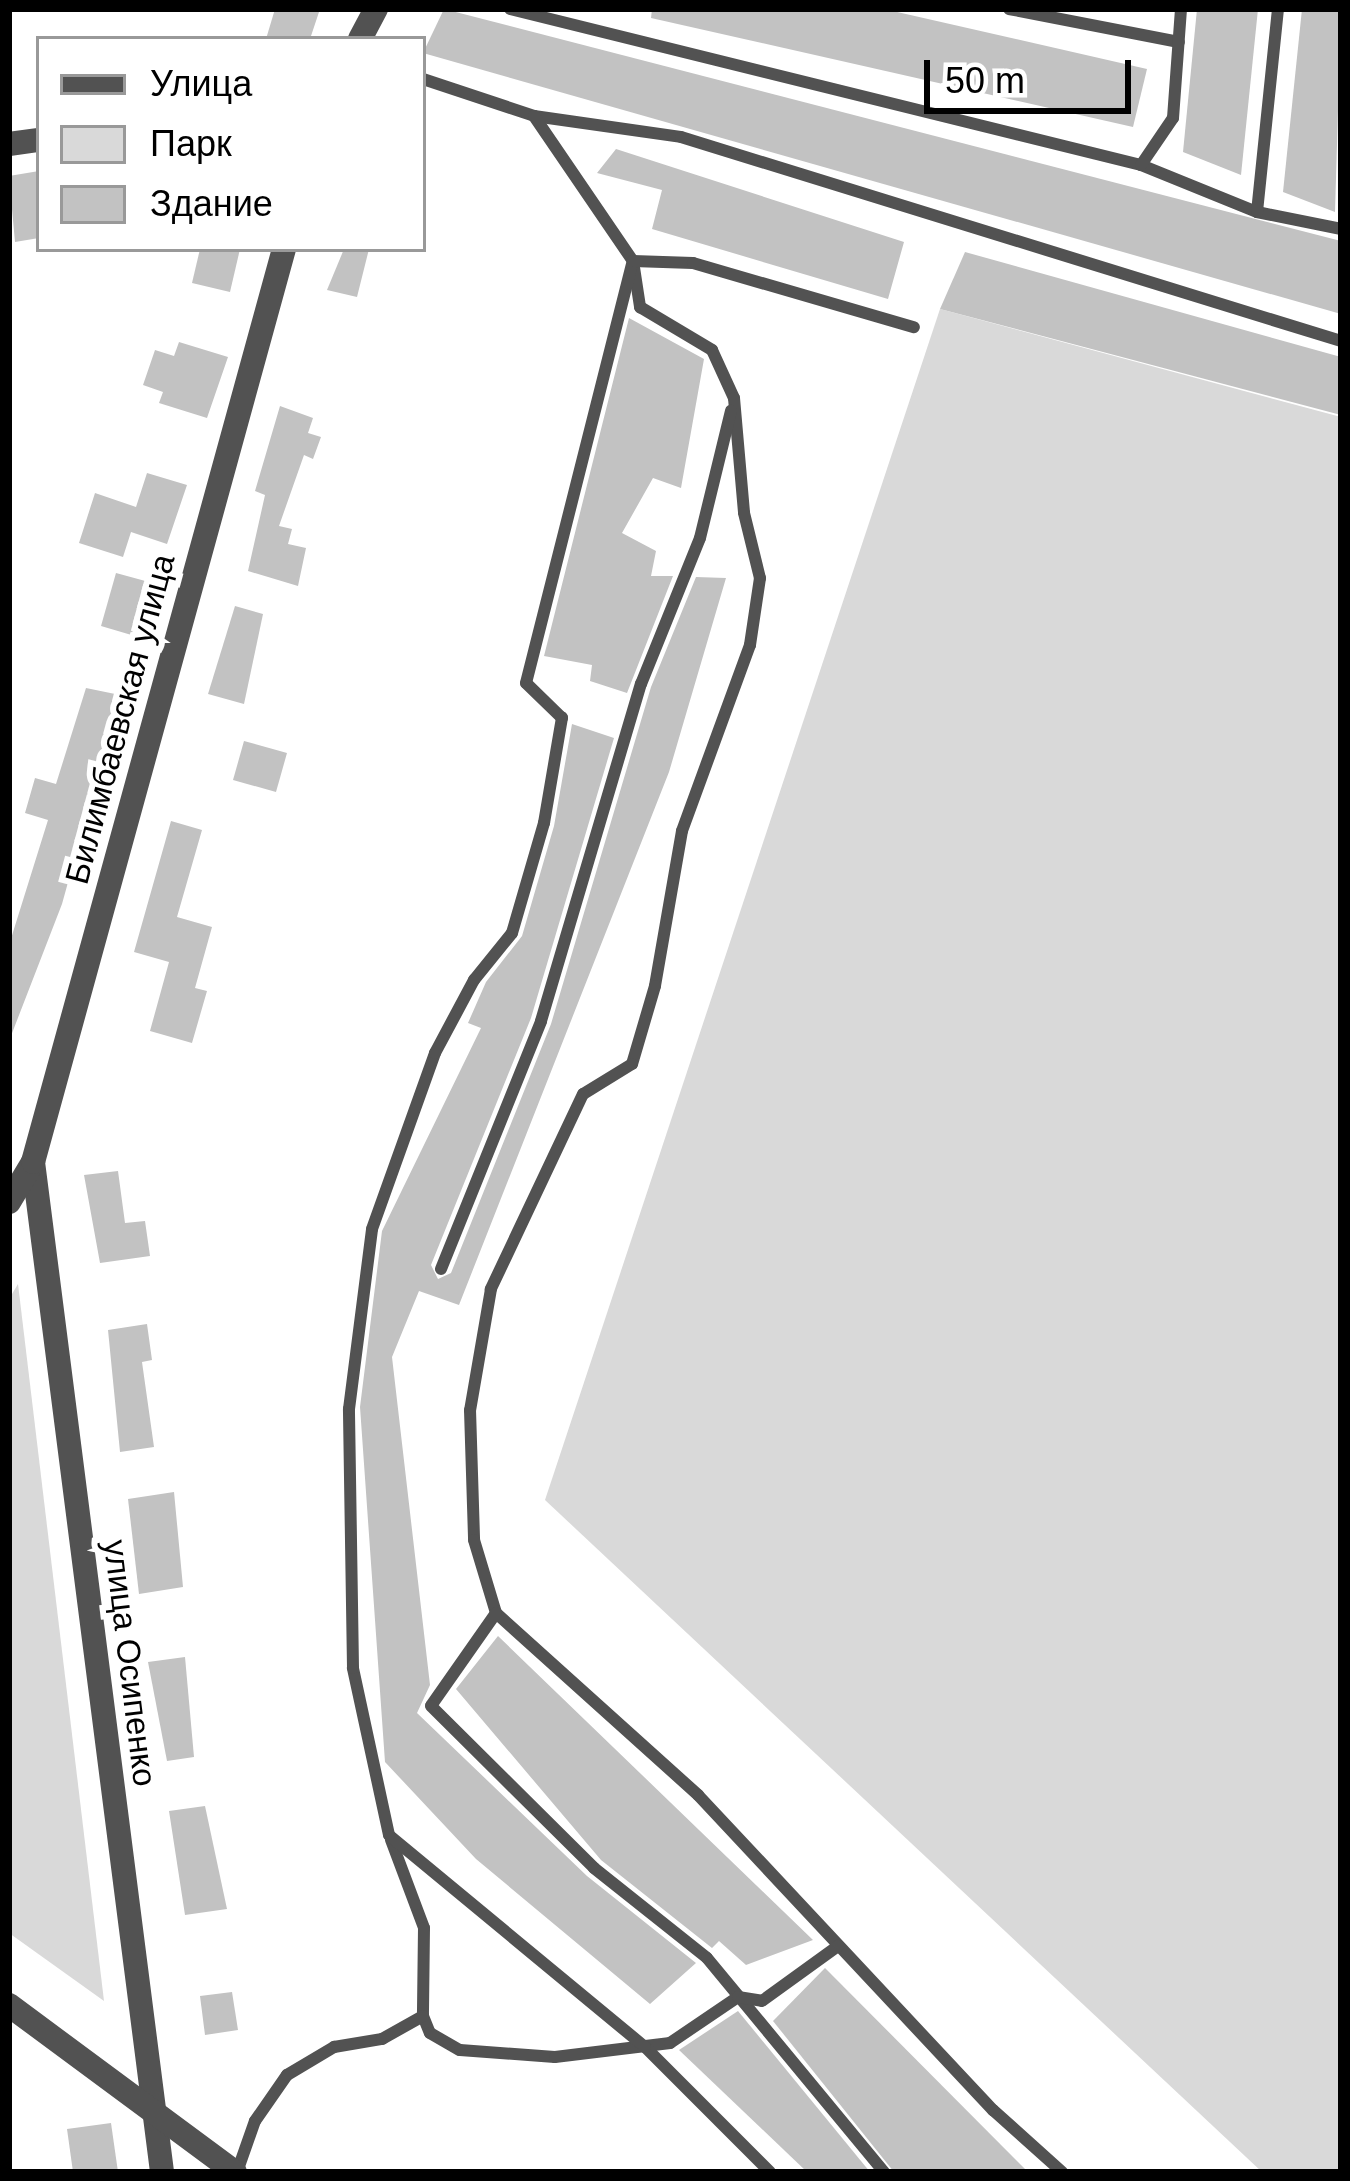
<!DOCTYPE html>
<html>
<head>
<meta charset="utf-8">
<style>
	body { margin:0 }
	#map { position:relative; width:1350px; height:2181px; overflow:hidden; background:#fff; font-family:Helvetica,sans-serif }
	div>[style] { position:absolute }
	[style*='--x'] { left:calc(var(--x)*1px); top:calc(var(--y)*1px); width:calc(var(--w)*1px); rotate:calc(var(--a)*1deg) }
	.green>* { inset:0; background:#d9d9d9 }
	.building>* { inset:0; background:#c2c2c2 }
	.service>* { height:12px; margin:-6px; padding:0 6px; transform-origin:6px; border-radius:6px; background:#525252 }
	.minor>* { height:24px; margin:-12px; padding:0 12px; transform-origin:12px; border-radius:12px; background:#525252 }
	span { translate:-50% -50%; white-space:nowrap; text-align:center; line-height:1.15; -webkit-text-stroke:12px #fff; paint-order:stroke }
	.street-label { font-size:33px; color:#000 }
	.frame { position:absolute; inset:0; border:12px solid #000; pointer-events:none }
	.legend { position:absolute; left:36px; top:36px; width:390px; height:216px; box-sizing:border-box; background:#fff; border:3px solid #999; margin:0; padding:15px 21px; list-style:none; font-size:36px; color:#000 }
	.legend li { display:flex; align-items:center; gap:24px; height:60px }
	.legend b { width:60px; border:3px solid #999 }
	.scale { position:absolute; left:924px; top:60px; width:207px; height:54px; box-sizing:border-box; border:6px solid #000; border-top:0; padding-left:15px; font-size:36px; line-height:42px; white-space:nowrap; color:#000; -webkit-text-stroke:9px #fff; paint-order:stroke }
</style>
</head>
<body>
<div id="map">
	<div class="green">
		<div style="clip-path:polygon(940px 309px,1341px 417px,1341px 2172px,1262px 2172px,545px 1500px)"></div>
		<div style="clip-path:polygon(18px 1284px,104px 2001px,9px 1933px,9px 1299px)"></div>
	</div>
	<div class="building">
		<div style="clip-path:polygon(275px 9px,320px 9px,310px 39px,266px 39px)"></div>
		<div style="clip-path:polygon(444px 9px,1341px 241px,1341px 314px,423px 53px)"></div>
		<div style="clip-path:polygon(652px 9px,884px 9px,1147px 69px,1133px 127px,651px 18px)"></div>
		<div style="clip-path:polygon(1197px 9px,1258px 9px,1241px 175px,1183px 152px)"></div>
		<div style="clip-path:polygon(1302px 9px,1341px 9px,1335px 212px,1283px 192px)"></div>
		<div style="clip-path:polygon(616px 149px,904px 242px,888px 299px,652px 229px,662px 190px,597px 173px)"></div>
		<div style="clip-path:polygon(39px 171px,39px 238px,15px 242px,9px 176px)"></div>
		<div style="clip-path:polygon(200px 249px,240px 249px,230px 292px,192px 283px)"></div>
		<div style="clip-path:polygon(344px 249px,369px 249px,357px 297px,327px 290px)"></div>
		<div style="clip-path:polygon(965px 252px,1341px 357px,1341px 415px,940px 309px)"></div>
		<div style="clip-path:polygon(629px 318px,704px 359px,681px 488px,653px 478px,622px 533px,656px 551px,651px 576px,673px 576px,627px 693px,590px 681px,592px 665px,544px 656px)"></div>
		<div style="clip-path:polygon(179px 342px,228px 357px,207px 418px,159px 403px,163px 392px,143px 385px,155px 350px,174px 356px)"></div>
		<div style="clip-path:polygon(280px 406px,313px 418px,308px 433px,321px 437px,313px 459px,304px 455px,279px 526px,292px 529px,288px 544px,306px 548px,298px 586px,248px 571px,265px 495px,255px 491px)"></div>
		<div style="clip-path:polygon(147px 473px,187px 485px,167px 544px,131px 532px,123px 557px,79px 543px,95px 493px,136px 507px)"></div>
		<div style="clip-path:polygon(116px 573px,160px 585px,145px 639px,101px 626px)"></div>
		<div style="clip-path:polygon(696px 577px,726px 578px,669px 772px,459px 1305px,419px 1291px,392px 1357px,430px 1685px,417px 1713px,587px 1876px,696px 1963px,650px 2004px,476px 1859px,385px 1762px,360px 1407px,382px 1231px,481px 1028px,468px 1023px,486px 982px,522px 936px,554px 826px,572px 724px,614px 738px,531px 1018px,431px 1265px,438px 1279px,451px 1273px,551px 1024px,651px 687px)"></div>
		<div style="clip-path:polygon(235px 606px,263px 614px,244px 704px,208px 694px)"></div>
		<div style="clip-path:polygon(86px 688px,120px 695px,62px 904px,9px 1041px,9px 945px,48px 820px,25px 813px,35px 778px,56px 784px)"></div>
		<div style="clip-path:polygon(244px 741px,287px 753px,276px 792px,233px 780px)"></div>
		<div style="clip-path:polygon(171px 821px,202px 830px,177px 917px,212px 927px,195px 988px,207px 991px,192px 1043px,150px 1031px,169px 962px,134px 952px)"></div>
		<div style="clip-path:polygon(118px 1171px,125px 1223px,145px 1221px,150px 1256px,100px 1263px,84px 1175px)"></div>
		<div style="clip-path:polygon(147px 1324px,152px 1360px,142px 1362px,154px 1447px,120px 1452px,108px 1330px)"></div>
		<div style="clip-path:polygon(174px 1492px,183px 1587px,139px 1594px,128px 1499px)"></div>
		<div style="clip-path:polygon(498px 1636px,813px 1940px,746px 1965px,719px 1941px,712px 1948px,601px 1860px,456px 1689px)"></div>
		<div style="clip-path:polygon(185px 1657px,194px 1757px,167px 1761px,148px 1662px)"></div>
		<div style="clip-path:polygon(205px 1806px,227px 1909px,185px 1915px,169px 1811px)"></div>
		<div style="clip-path:polygon(825px 1968px,1028px 2172px,894px 2172px,773px 2021px)"></div>
		<div style="clip-path:polygon(232px 1992px,238px 2030px,205px 2035px,200px 1996px)"></div>
		<div style="clip-path:polygon(738px 2011px,870px 2172px,807px 2172px,679px 2050px)"></div>
		<div style="clip-path:polygon(111px 2123px,118px 2172px,73px 2172px,67px 2129px)"></div>
	</div>
	<div class="service">
		<div style="--x:510;--y:9;--w:650;--a:13.89"></div>
		<div style="--x:1141;--y:165;--w:125;--a:22.1"></div>
		<div style="--x:1257;--y:212;--w:86;--a:11.4"></div>
		<div style="--x:1009;--y:9;--w:173;--a:11"></div>
		<div style="--x:423;--y:79;--w:117;--a:18.4"></div>
		<div style="--x:534;--y:116;--w:148;--a:8.1"></div>
		<div style="--x:681;--y:137;--w:691;--a:17.18"></div>
		<div style="--x:534;--y:116;--w:176;--a:55.7"></div>
		<div style="--x:633;--y:261;--w:47;--a:81.3"></div>
		<div style="--x:640;--y:307;--w:84;--a:30.8"></div>
		<div style="--x:712;--y:350;--w:53;--a:65.4"></div>
		<div style="--x:734;--y:398;--w:115;--a:85"></div>
		<div style="--x:744;--y:513;--w:67;--a:76.2"></div>
		<div style="--x:760;--y:578;--w:68;--a:98.5"></div>
		<div style="--x:750;--y:645;--w:198;--a:110.1"></div>
		<div style="--x:682;--y:831;--w:157;--a:99.9"></div>
		<div style="--x:655;--y:986;--w:81;--a:106.4"></div>
		<div style="--x:632;--y:1064;--w:57;--a:148.5"></div>
		<div style="--x:583;--y:1094;--w:216;--a:115.3"></div>
		<div style="--x:491;--y:1289;--w:123;--a:99.8"></div>
		<div style="--x:470;--y:1410;--w:130;--a:88.2"></div>
		<div style="--x:474;--y:1540;--w:76;--a:73.2"></div>
		<div style="--x:496;--y:1613;--w:272;--a:42"></div>
		<div style="--x:698;--y:1795;--w:432;--a:46.9"></div>
		<div style="--x:993;--y:2110;--w:93;--a:41.9"></div>
		<div style="--x:1141;--y:165;--w:57;--a:-55.8"></div>
		<div style="--x:1173;--y:118;--w:109;--a:-85.8"></div>
		<div style="--x:1257;--y:212;--w:204;--a:-84.1"></div>
		<div style="--x:441;--y:1269;--w:267;--a:-68"></div>
		<div style="--x:541;--y:1021;--w:352;--a:-73.5"></div>
		<div style="--x:641;--y:684;--w:157;--a:-68"></div>
		<div style="--x:700;--y:538;--w:131;--a:-76.3"></div>
		<div style="--x:496;--y:1613;--w:113;--a:125"></div>
		<div style="--x:431;--y:1706;--w:230;--a:44.8"></div>
		<div style="--x:594;--y:1868;--w:144;--a:38.5"></div>
		<div style="--x:707;--y:1958;--w:278;--a:50.4"></div>
		<div style="--x:391;--y:1840;--w:94;--a:69.4"></div>
		<div style="--x:424;--y:1928;--w:88;--a:90.7"></div>
		<div style="--x:423;--y:2016;--w:18;--a:68"></div>
		<div style="--x:430;--y:2033;--w:34;--a:30"></div>
		<div style="--x:460;--y:2050;--w:95;--a:4.2"></div>
		<div style="--x:555;--y:2057;--w:116;--a:-6.9"></div>
		<div style="--x:670;--y:2043;--w:82;--a:-34.1"></div>
		<div style="--x:738;--y:1997;--w:24;--a:9"></div>
		<div style="--x:762;--y:2001;--w:94;--a:-35.9"></div>
		<div style="--x:237;--y:2172;--w:54;--a:-70.6"></div>
		<div style="--x:255;--y:2121;--w:56;--a:-55.2"></div>
		<div style="--x:287;--y:2075;--w:55;--a:-30.8"></div>
		<div style="--x:334;--y:2047;--w:49;--a:-9.5"></div>
		<div style="--x:382;--y:2039;--w:47;--a:-29.3"></div>
		<div style="--x:770;--y:2172;--w:177;--a:-135"></div>
		<div style="--x:645;--y:2047;--w:332;--a:-140.4"></div>
		<div style="--x:389;--y:1835;--w:171;--a:-102.2"></div>
		<div style="--x:353;--y:1668;--w:259;--a:-90.9"></div>
		<div style="--x:349;--y:1409;--w:181;--a:-82.7"></div>
		<div style="--x:372;--y:1229;--w:187;--a:-70.3"></div>
		<div style="--x:435;--y:1053;--w:83;--a:-61.9"></div>
		<div style="--x:474;--y:980;--w:60;--a:-51"></div>
		<div style="--x:512;--y:933;--w:115;--a:-73.8"></div>
		<div style="--x:544;--y:823;--w:107;--a:-80.3"></div>
		<div style="--x:562;--y:718;--w:50;--a:-135.8"></div>
		<div style="--x:526;--y:683;--w:435;--a:-75.8"></div>
		<div style="--x:633;--y:261;--w:60;--a:1.9"></div>
		<div style="--x:693;--y:263;--w:230;--a:16.2"></div>
	</div>
	<div class="minor">
		<div style="--x:360;--y:39;--w:34;--a:-62"></div>
		<div style="--x:9;--y:144;--w:30;--a:-8"></div>
		<div style="--x:33;--y:1162;--w:1018;--a:82.72"></div>
		<div style="--x:9;--y:1202;--w:47;--a:-59"></div>
		<div style="--x:33;--y:1162;--w:947;--a:-74.63"></div>
		<div style="--x:9;--y:2005;--w:281;--a:36.5"></div>
	</div>
	<div class="street-label">
		<span style="left:120px;top:719px;rotate:-75deg">Билимбаевская улица</span>
		<span style="left:130px;top:1663px;rotate:83deg">улица Осипенко</span>
	</div>
	<div class="frame"></div>
	<ul class="legend">
	<li><b style="height:15px;background:#525252"></b>Улица</li>
	<li><b style="height:33px;background:#d9d9d9"></b>Парк</li>
	<li><b style="height:33px;background:#c2c2c2"></b>Здание</li>
	</ul>
	<div class="scale">50 m</div>
</div>
</body>
</html>
